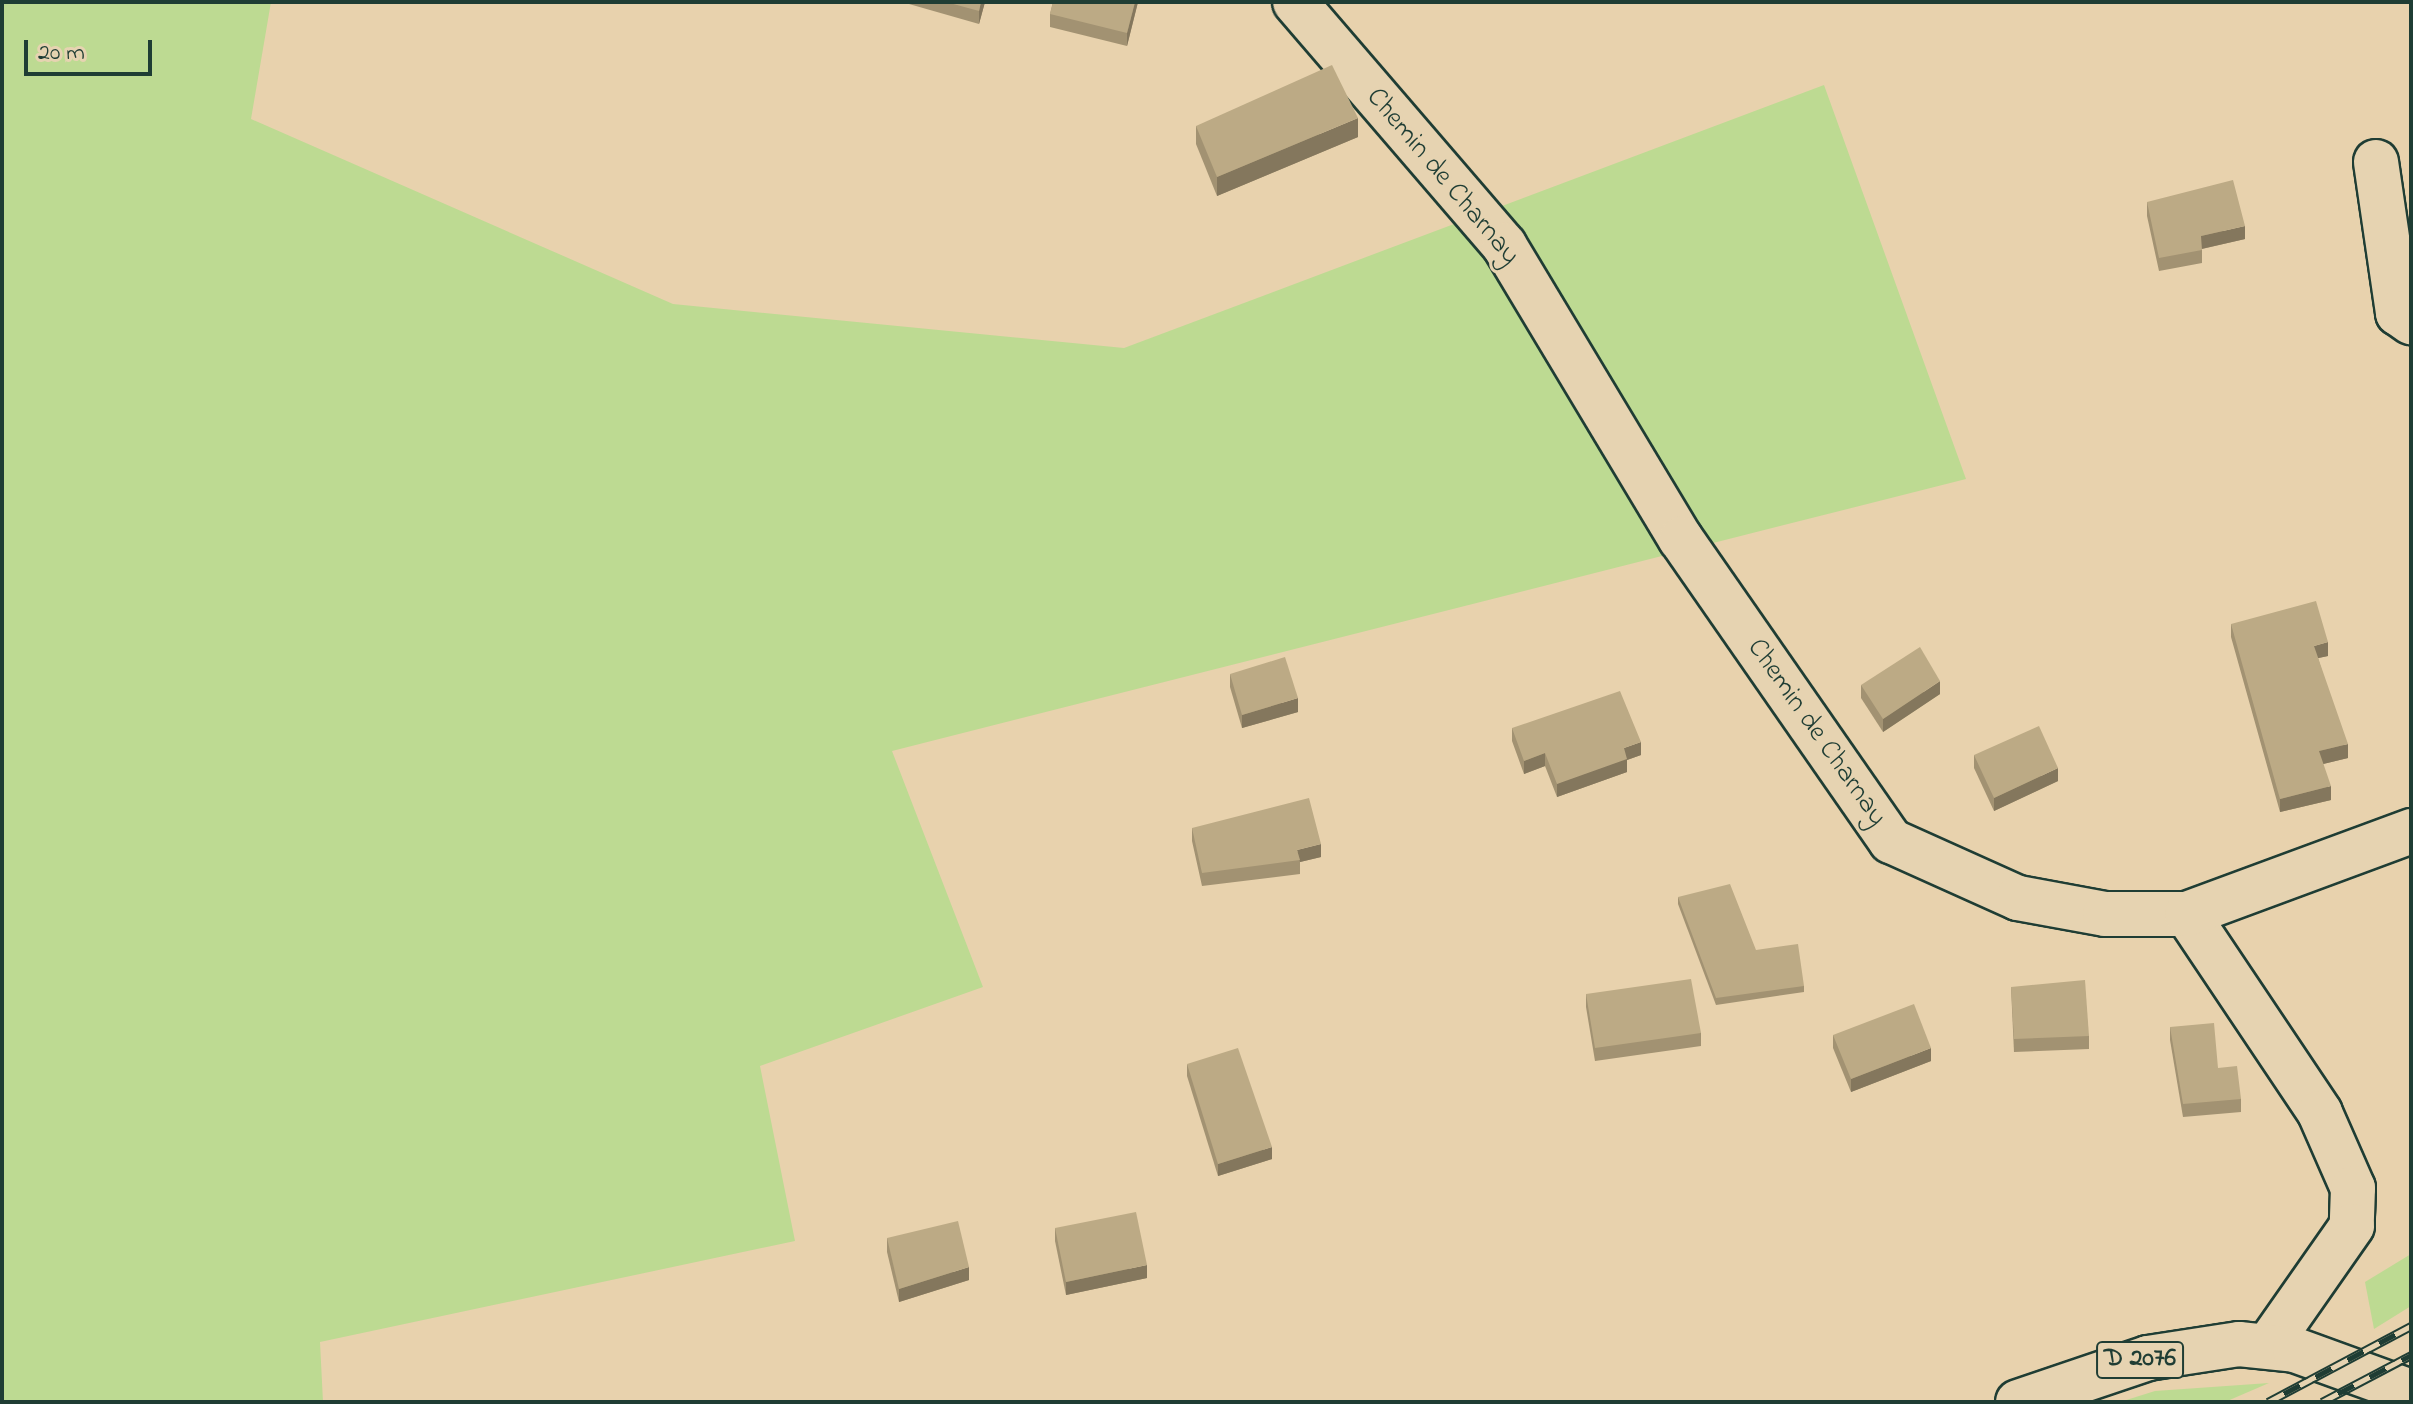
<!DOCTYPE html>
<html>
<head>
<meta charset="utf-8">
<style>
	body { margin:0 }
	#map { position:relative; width:2413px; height:1404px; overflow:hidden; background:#e8d2ad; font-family:"Indie Flower",sans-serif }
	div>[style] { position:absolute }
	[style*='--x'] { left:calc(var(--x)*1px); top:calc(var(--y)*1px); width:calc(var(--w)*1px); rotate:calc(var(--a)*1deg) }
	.green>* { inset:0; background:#bdda92 }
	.roads { filter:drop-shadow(2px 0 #1f3d34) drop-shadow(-2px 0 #1f3d34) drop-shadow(0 2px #1f3d34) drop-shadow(0 -2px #1f3d34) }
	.minor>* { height:44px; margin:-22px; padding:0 22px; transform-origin:22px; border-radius:22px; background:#e6d3b1 }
	.major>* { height:44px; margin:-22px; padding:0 22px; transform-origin:22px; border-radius:22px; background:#e6d3b1 }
	.rail>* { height:9px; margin-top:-4.5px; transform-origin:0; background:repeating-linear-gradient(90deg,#e6d3b1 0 18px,#1f3d34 0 36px); box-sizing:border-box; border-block:2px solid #1f3d34 }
	.wall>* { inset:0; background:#a29272 }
	.shaded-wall>* { inset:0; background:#84775d }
	.building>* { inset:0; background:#bcaa85 }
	span { translate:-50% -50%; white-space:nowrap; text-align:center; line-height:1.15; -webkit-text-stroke:6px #e6d3b1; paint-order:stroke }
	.shield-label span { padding:2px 6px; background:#e6d3b1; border:2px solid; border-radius:6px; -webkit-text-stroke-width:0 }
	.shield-label { font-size:26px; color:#1f3d34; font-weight:700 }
	.street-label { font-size:28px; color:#1f3d34 }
	.frame { position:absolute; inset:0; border:4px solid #1f3d34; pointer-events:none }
	.scale { position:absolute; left:24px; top:40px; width:128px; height:36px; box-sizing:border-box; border:4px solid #1f3d34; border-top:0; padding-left:10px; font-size:24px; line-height:28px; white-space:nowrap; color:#1f3d34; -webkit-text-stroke:6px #e6d3b1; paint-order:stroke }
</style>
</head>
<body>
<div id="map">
	<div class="green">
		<div style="clip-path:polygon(2px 2px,271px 2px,251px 119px,673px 304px,1124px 348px,1824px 85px,1966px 479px,892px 751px,983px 987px,760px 1066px,795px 1241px,320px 1342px,323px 1402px,2px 1402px)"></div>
		<div style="clip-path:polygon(2411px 1254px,2411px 1306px,2374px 1329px,2365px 1282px)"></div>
		<div style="clip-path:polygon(2269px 1383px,2225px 1402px,2120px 1402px,2155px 1391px)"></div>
	</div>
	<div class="roads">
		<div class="minor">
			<div style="--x:1295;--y:2;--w:321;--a:49.3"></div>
			<div style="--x:1504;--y:245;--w:343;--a:59"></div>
			<div style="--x:1681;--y:539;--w:368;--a:55.2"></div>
			<div style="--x:1891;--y:841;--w:139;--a:24.2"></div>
			<div style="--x:2018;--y:898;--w:88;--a:10.4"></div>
			<div style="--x:2105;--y:914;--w:82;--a:0"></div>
			<div style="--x:2187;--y:914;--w:239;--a:56.2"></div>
			<div style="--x:2320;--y:1113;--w:82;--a:66.3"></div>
			<div style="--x:2353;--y:1188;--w:38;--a:92"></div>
			<div style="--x:2352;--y:1226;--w:146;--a:125"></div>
			<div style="--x:2376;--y:162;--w:153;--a:81.7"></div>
			<div style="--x:2398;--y:313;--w:16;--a:35"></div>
			<div style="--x:2187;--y:914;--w:239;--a:-20.3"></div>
		</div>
		<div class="major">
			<div style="--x:2018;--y:1402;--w:137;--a:-18.7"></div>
			<div style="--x:2148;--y:1358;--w:92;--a:-8.7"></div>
			<div style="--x:2239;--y:1344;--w:56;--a:6.1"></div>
			<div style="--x:2295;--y:1350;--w:123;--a:19.9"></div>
		</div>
	</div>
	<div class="rail">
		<div style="--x:2268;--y:1402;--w:162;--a:-28"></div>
		<div style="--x:2322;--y:1402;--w:101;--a:-27.8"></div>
	</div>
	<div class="wall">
		<div style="clip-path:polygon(902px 2px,985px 2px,979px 24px)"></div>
		<div style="clip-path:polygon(1053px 2px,1138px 2px,1127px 46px,1050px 27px,1050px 14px)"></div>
		<div style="clip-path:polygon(1196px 126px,1358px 137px,1217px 196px,1196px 144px)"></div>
		<div style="clip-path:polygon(2147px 202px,2245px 239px,2202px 249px,2202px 263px,2159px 271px,2147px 216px)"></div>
		<div style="clip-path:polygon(2231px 624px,2328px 656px,2318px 658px,2348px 758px,2323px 764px,2331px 800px,2280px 812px,2231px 637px)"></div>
		<div style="clip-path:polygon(1230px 674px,1298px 712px,1242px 728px,1230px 687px)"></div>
		<div style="clip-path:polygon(1861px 685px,1940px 694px,1883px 732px,1861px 698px)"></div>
		<div style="clip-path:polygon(1512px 728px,1641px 755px,1627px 760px,1627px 772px,1557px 797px,1545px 766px,1524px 774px,1512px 741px)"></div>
		<div style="clip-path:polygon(1974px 755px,2058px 781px,1994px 811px,1974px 768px)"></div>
		<div style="clip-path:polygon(1192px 828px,1321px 857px,1300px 862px,1300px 874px,1202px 886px,1192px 841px)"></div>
		<div style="clip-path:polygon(1678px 897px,1804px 986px,1804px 992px,1716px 1005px,1678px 904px)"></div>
		<div style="clip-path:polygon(2011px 987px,2089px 1036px,2089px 1049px,2014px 1052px)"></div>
		<div style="clip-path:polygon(1586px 994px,1701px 1033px,1701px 1046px,1595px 1061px,1586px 1007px)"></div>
		<div style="clip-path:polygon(2170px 1027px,2218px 1068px,2241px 1099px,2241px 1112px,2183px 1117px,2170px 1040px)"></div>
		<div style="clip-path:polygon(1833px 1035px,1931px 1061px,1851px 1092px,1833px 1048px)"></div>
		<div style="clip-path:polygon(1187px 1064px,1272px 1159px,1218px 1176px,1187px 1076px)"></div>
		<div style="clip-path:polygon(1055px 1228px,1147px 1278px,1066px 1295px,1055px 1241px)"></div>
		<div style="clip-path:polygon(887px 1238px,969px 1280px,899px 1302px,887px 1252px)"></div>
	</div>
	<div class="shaded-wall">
		<div style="clip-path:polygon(981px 2px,985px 2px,979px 24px,979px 11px)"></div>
		<div style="clip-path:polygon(1135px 2px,1138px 2px,1127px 46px,1127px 33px)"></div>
		<div style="clip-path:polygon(1358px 118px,1358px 137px,1217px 196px,1217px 177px)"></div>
		<div style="clip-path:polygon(2245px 226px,2245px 239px,2201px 249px,2201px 236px)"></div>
		<div style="clip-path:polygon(2328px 642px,2328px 656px,2314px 659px,2314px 646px)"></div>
		<div style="clip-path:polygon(1940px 681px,1940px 694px,1883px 732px,1883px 719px)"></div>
		<div style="clip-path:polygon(1298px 698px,1298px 712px,1242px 728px,1242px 715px)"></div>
		<div style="clip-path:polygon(1641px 742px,1641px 755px,1627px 760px,1627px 772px,1557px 797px,1557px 784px,1624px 748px)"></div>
		<div style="clip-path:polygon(2348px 744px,2348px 758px,2319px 765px,2319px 751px)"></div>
		<div style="clip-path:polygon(1545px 753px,1545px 766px,1524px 774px,1524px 761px)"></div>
		<div style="clip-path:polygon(2058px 768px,2058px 781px,1994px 811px,1994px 798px)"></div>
		<div style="clip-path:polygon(2331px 786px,2331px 800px,2280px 812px,2280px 799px)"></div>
		<div style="clip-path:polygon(1321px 844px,1321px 857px,1300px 862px,1297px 850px)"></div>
		<div style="clip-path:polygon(1931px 1048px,1931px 1061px,1851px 1092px,1851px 1079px)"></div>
		<div style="clip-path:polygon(1272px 1147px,1272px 1159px,1218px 1176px,1218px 1164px)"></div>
		<div style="clip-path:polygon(1147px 1265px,1147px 1278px,1066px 1295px,1066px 1282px)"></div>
		<div style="clip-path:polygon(969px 1267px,969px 1280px,899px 1302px,899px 1289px)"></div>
	</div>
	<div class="building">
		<div style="clip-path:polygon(946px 2px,981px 2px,979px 11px)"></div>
		<div style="clip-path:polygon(1053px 2px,1135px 2px,1127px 33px,1050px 14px)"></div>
		<div style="clip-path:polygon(1332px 65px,1358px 118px,1217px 177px,1196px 126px)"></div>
		<div style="clip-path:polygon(2233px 180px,2245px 226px,2201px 236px,2202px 250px,2159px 258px,2147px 202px)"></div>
		<div style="clip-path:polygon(2316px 601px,2328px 642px,2314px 646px,2348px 744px,2319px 751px,2331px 786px,2280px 799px,2231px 624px)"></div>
		<div style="clip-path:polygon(1920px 647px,1940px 681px,1883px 719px,1861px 685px)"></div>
		<div style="clip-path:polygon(1285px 657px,1298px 698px,1242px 715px,1230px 674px)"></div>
		<div style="clip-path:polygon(1620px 691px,1641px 742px,1624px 748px,1627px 759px,1557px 784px,1545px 753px,1524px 761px,1512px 728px)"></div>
		<div style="clip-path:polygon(2039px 726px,2058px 768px,1994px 798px,1974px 755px)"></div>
		<div style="clip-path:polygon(1309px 798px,1321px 844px,1297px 850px,1300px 860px,1202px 873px,1192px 828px)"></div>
		<div style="clip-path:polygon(1730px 884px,1756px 950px,1798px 944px,1804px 986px,1716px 998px,1678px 897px)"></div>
		<div style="clip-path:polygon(1691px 979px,1701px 1033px,1595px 1048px,1586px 994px)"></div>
		<div style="clip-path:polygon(2085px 980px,2089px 1036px,2014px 1039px,2011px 987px)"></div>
		<div style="clip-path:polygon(1914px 1004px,1931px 1048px,1851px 1079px,1833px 1035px)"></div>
		<div style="clip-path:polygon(2214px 1023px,2218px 1068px,2237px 1066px,2241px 1099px,2183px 1104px,2170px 1027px)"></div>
		<div style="clip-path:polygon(1238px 1048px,1272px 1147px,1218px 1164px,1187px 1064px)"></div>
		<div style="clip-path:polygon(1136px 1212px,1147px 1265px,1066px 1282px,1055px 1228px)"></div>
		<div style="clip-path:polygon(958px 1221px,969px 1267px,899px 1289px,887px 1238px)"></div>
	</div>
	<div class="shield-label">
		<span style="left:2140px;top:1360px">D 2076</span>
	</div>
	<div class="street-label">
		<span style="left:1442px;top:177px;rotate:50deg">Chemin de Charnay</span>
		<span style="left:1816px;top:733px;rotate:55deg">Chemin de Charnay</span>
	</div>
	<div class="frame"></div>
	<div class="scale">20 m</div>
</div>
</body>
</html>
